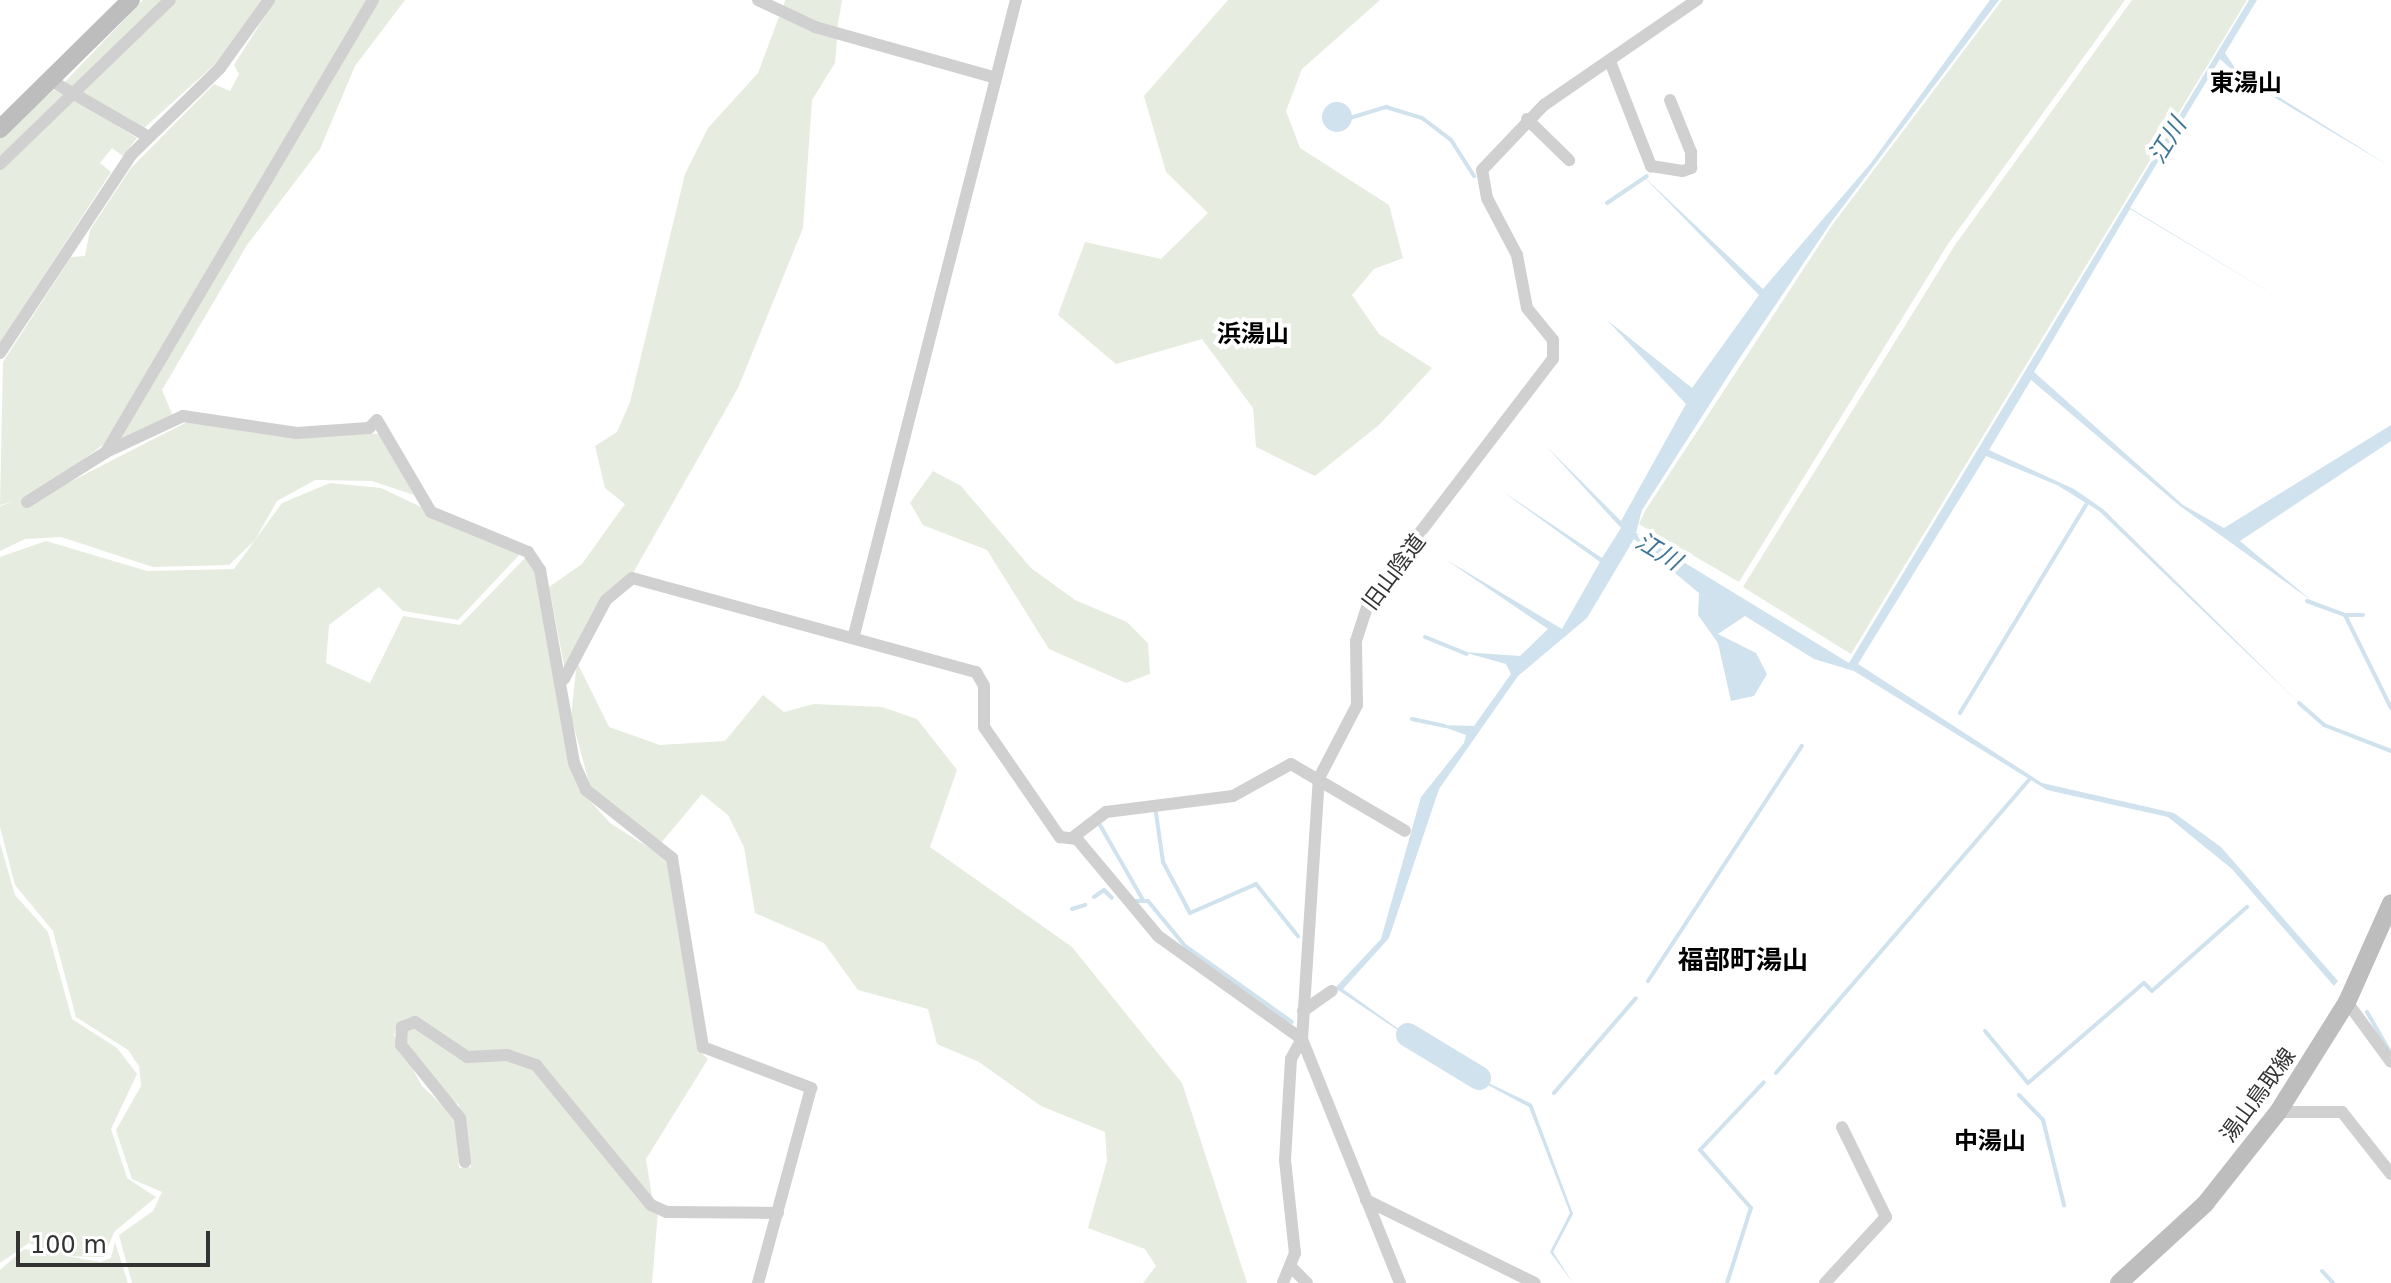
<!DOCTYPE html>
<html>
<head>
<meta charset="utf-8">
<style>
	body { margin:0 }
	#map { position:relative; width:2391px; height:1283px; overflow:hidden; background:#fff; font-family:"DejaVu Sans","Noto Sans JP",sans-serif }
	div>[style] { position:absolute }
	[style*='--x'] { left:calc(var(--x)*1px); top:calc(var(--y)*1px); width:calc(var(--w)*1px); rotate:calc(var(--a)*1deg) }
	.green>* { inset:0; background:#e6ecdf }
	.water>* { inset:0; background:#cfe2ee }
	.round { border-radius:50% }
	.stream>* { height:4px; margin:-2px; padding:0 2px; transform-origin:2px; border-radius:2px; background:#cfe2ee }
	.river>* { height:24px; margin:-12px; padding:0 12px; transform-origin:12px; border-radius:12px; background:#cfe2ee }
	.street>* { height:12px; margin:-6px; padding:0 6px; transform-origin:6px; border-radius:6px; background:#d0d0d0 }
	.secondary>* { height:18px; margin:-9px; padding:0 9px; transform-origin:9px; border-radius:9px; background:#bdbdbd }
	span { translate:-50% -50%; white-space:nowrap; text-align:center; line-height:1.15; -webkit-text-stroke:8px #fff; paint-order:stroke }
	.street-label { font-size:22px; color:#333 }
	.neighbourhood-label { font-size:24px; color:#000; font-weight:700 }
	.water-label { font-size:24px; color:#3f7597; font-style:italic }
	.quarter-label { font-size:26px; color:#000; font-weight:700 }
	.scale { position:absolute; left:16px; top:1231px; width:194px; height:36px; box-sizing:border-box; border:4px solid #333; border-top:0; padding-left:10px; font-size:24px; line-height:28px; white-space:nowrap; color:#333; -webkit-text-stroke:6px #fff; paint-order:stroke }
</style>
</head>
<body>
<div id="map">
	<div class="green">
		<div style="clip-path:polygon(143px 0,166px 0,74px 89px,64px 83px)"></div>
		<div style="clip-path:polygon(172px 0,262px 0,222px 58px,144px 128px,79px 92px)"></div>
		<div style="clip-path:polygon(275px 0,367px 0,104px 444px,21px 507px,189px 421px,379px 434px,414px 495px,372px 481px,315px 480px,277px 501px,255px 540px,229px 565px,153px 567px,61px 537px,25px 539px,0 551px,0 506px,15px 501px,0 505px,3px 362px,71px 257px,85px 256px,90px 230px,131px 168px,214px 84px,230px 91px,239px 74px,234px 65px)"></div>
		<div style="clip-path:polygon(378px 0,405px 0,355px 66px,320px 149px,247px 245px,162px 390px,173px 416px,115px 442px)"></div>
		<div style="clip-path:polygon(785px 0,842px 0,837px 30px,783px 9px)"></div>
		<div style="clip-path:polygon(1228px 0,1380px 0,1302px 69px,1286px 111px,1300px 148px,1389px 205px,1403px 258px,1374px 269px,1352px 295px,1379px 334px,1432px 368px,1379px 425px,1315px 476px,1256px 447px,1253px 408px,1202px 339px,1116px 364px,1058px 315px,1085px 242px,1161px 259px,1208px 213px,1166px 172px,1144px 96px)"></div>
		<div style="clip-path:polygon(2002px 0,2125px 0,1948px 244px,1739px 582px,1639px 524px,1645px 511px,1833px 224px)"></div>
		<div style="clip-path:polygon(2132px 0,2247px 0,1851px 654px,1743px 587px,1955px 245px)"></div>
		<div style="clip-path:polygon(779px 17px,837px 38px,835px 63px,812px 100px,803px 228px,738px 388px,633px 573px,608px 591px,565px 670px,549px 587px,582px 564px,625px 504px,605px 488px,595px 446px,617px 432px,630px 402px,685px 174px,708px 128px,758px 73px)"></div>
		<div style="clip-path:polygon(51px 89px,69px 96px,0 161px,0 136px)"></div>
		<div style="clip-path:polygon(73px 99px,137px 138px,123px 156px,112px 148px,100px 163px,111px 172px,0 343px,0 166px)"></div>
		<div style="clip-path:polygon(933px 471px,961px 486px,1031px 568px,1075px 600px,1127px 622px,1148px 643px,1150px 674px,1126px 683px,1049px 649px,987px 550px,923px 525px,910px 503px)"></div>
		<div style="clip-path:polygon(330px 483px,381px 488px,520px 554px,458px 620px,403px 611px,379px 587px,329px 625px,326px 663px,370px 683px,403px 616px,460px 625px,526px 557px,535px 570px,583px 793px,610px 823px,667px 859px,700px 1052px,708px 1059px,646px 1159px,653px 1203px,536px 1062px,464px 1052px,428px 1025px,397px 1027px,394px 1035px,422px 1086px,455px 1117px,459px 1168px,471px 1167px,459px 1105px,437px 1089px,402px 1035px,412px 1026px,460px 1059px,511px 1060px,533px 1068px,658px 1212px,652px 1283px,132px 1283px,119px 1235px,153px 1211px,162px 1192px,132px 1179px,116px 1130px,141px 1086px,139px 1066px,128px 1050px,76px 1017px,53px 931px,15px 885px,0 827px,0 557px,46px 541px,147px 571px,234px 569px,282px 503px)"></div>
		<div style="clip-path:polygon(577px 662px,609px 727px,660px 745px,725px 741px,763px 695px,784px 712px,814px 704px,882px 707px,917px 719px,957px 770px,930px 847px,1072px 947px,1182px 1083px,1247px 1283px,1143px 1283px,1156px 1266px,1145px 1249px,1088px 1228px,1107px 1161px,1105px 1132px,1041px 1106px,979px 1062px,937px 1044px,928px 1009px,858px 990px,824px 943px,755px 913px,744px 847px,728px 815px,702px 794px,661px 843px,591px 790px,571px 716px)"></div>
		<div style="clip-path:polygon(0 843px,15px 895px,48px 932px,72px 1019px,117px 1048px,137px 1074px,111px 1129px,127px 1178px,156px 1197px,114px 1232px,104px 1257px,59px 1256px,29px 1243px,0 1263px)"></div>
		<div style="clip-path:polygon(115px 1242px,128px 1283px,0 1283px,0 1270px,24px 1249px,101px 1262px,111px 1258px)"></div>
	</div>
	<div class="water">
		<div style="clip-path:polygon(1990px 0,1999px 0,1832px 221px,1735px 365px,1642px 510px,1636px 533px,1849px 663px,2249px 0,2257px 0,2225px 53px,2237px 71px,2391px 167px,2240px 77px,2220px 59px,2130px 208px,2301px 311px,2130px 209px,2034px 372px,2183px 505px,2224px 528px,2391px 425px,2391px 441px,2240px 541px,2312px 601px,2180px 506px,2031px 380px,1989px 450px,2074px 489px,2103px 509px,2303px 707px,2099px 511px,2057px 485px,1986px 456px,1858px 664px,2042px 783px,2174px 813px,2221px 847px,2338px 981px,2334px 986px,2232px 869px,2168px 817px,2047px 790px,1854px 671px,1814px 659px,1745px 616px,1718px 634px,1756px 653px,1767px 674px,1754px 696px,1731px 701px,1718px 643px,1698px 615px,1699px 593px,1634px 539px,1587px 618px,1518px 676px,1439px 789px,1389px 938px,1343px 989px,1432px 1053px,1335px 988px,1381px 939px,1421px 797px,1464px 743px,1466px 735px,1438px 725px,1474px 726px,1511px 674px,1506px 664px,1463px 652px,1520px 656px,1548px 629px,1445px 559px,1562px 629px,1600px 562px,1502px 491px,1602px 558px,1621px 528px,1545px 445px,1621px 521px,1686px 404px,1607px 320px,1692px 388px,1759px 295px,1642px 175px,1763px 289px,1871px 163px)"></div>
		<div class="round" style="left:1322px;top:102px;width:30px;height:30px"></div>
		<div style="clip-path:polygon(1451px 1065px,1532px 1104px,1573px 1214px,1553px 1252px,1573px 1283px,1550px 1252px,1570px 1213px,1529px 1107px)"></div>
	</div>
	<div class="stream">
		<div style="--x:1350;--y:118;--w:38;--a:-17"></div>
		<div style="--x:1386;--y:107;--w:38;--a:17"></div>
		<div style="--x:1422;--y:118;--w:36;--a:37"></div>
		<div style="--x:1451;--y:140;--w:43;--a:57.4"></div>
		<div style="--x:1607;--y:203;--w:48;--a:-34"></div>
		<div style="--x:2307;--y:601;--w:40;--a:20.2"></div>
		<div style="--x:2345;--y:615;--w:104;--a:63.7"></div>
		<div style="--x:2346;--y:615;--w:17;--a:0"></div>
		<div style="--x:1425;--y:637;--w:45;--a:22"></div>
		<div style="--x:2299;--y:703;--w:33;--a:41"></div>
		<div style="--x:2324;--y:725;--w:72;--a:21.2"></div>
		<div style="--x:1960;--y:713;--w:243;--a:-58.8"></div>
		<div style="--x:1412;--y:719;--w:33;--a:12"></div>
		<div style="--x:1156;--y:813;--w:49;--a:81.9"></div>
		<div style="--x:1163;--y:862;--w:58;--a:62.1"></div>
		<div style="--x:1190;--y:913;--w:72;--a:-23.7"></div>
		<div style="--x:1256;--y:884;--w:67;--a:51.1"></div>
		<div style="--x:1100;--y:825;--w:86;--a:60.2"></div>
		<div style="--x:1094;--y:897;--w:12;--a:-35"></div>
		<div style="--x:1104;--y:890;--w:11;--a:45"></div>
		<div style="--x:1132;--y:901;--w:16;--a:0"></div>
		<div style="--x:1148;--y:901;--w:58;--a:50.6"></div>
		<div style="--x:1185;--y:946;--w:131;--a:35.4"></div>
		<div style="--x:1072;--y:909;--w:14;--a:-17"></div>
		<div style="--x:1648;--y:981;--w:281;--a:-56.8"></div>
		<div style="--x:2367;--y:1012;--w:46;--a:60.1"></div>
		<div style="--x:1985;--y:1031;--w:67;--a:50.4"></div>
		<div style="--x:2028;--y:1083;--w:153;--a:-40.8"></div>
		<div style="--x:2144;--y:983;--w:11;--a:45"></div>
		<div style="--x:2152;--y:991;--w:127;--a:-41.5"></div>
		<div style="--x:1776;--y:1073;--w:389;--a:-49.2"></div>
		<div style="--x:1554;--y:1093;--w:125;--a:-49.2"></div>
		<div style="--x:2019;--y:1095;--w:35;--a:46"></div>
		<div style="--x:2043;--y:1120;--w:88;--a:76.1"></div>
		<div style="--x:2322;--y:1271;--w:16;--a:47"></div>
		<div style="--x:1727;--y:1283;--w:79;--a:-72.3"></div>
		<div style="--x:1751;--y:1208;--w:77;--a:-131.3"></div>
		<div style="--x:1700;--y:1150;--w:93;--a:-46.7"></div>
	</div>
	<div class="river">
		<div style="--x:1408;--y:1035;--w:83;--a:31.2"></div>
	</div>
	<div class="street">
		<div style="--x:758;--y:0;--w:63;--a:25.3"></div>
		<div style="--x:815;--y:27;--w:188;--a:15.7"></div>
		<div style="--x:1611;--y:64;--w:110;--a:68.6"></div>
		<div style="--x:1651;--y:166;--w:32;--a:9"></div>
		<div style="--x:1683;--y:171;--w:9;--a:-21"></div>
		<div style="--x:1691;--y:168;--w:16;--a:-90"></div>
		<div style="--x:1691;--y:152;--w:56;--a:-112"></div>
		<div style="--x:50;--y:80;--w:112;--a:30"></div>
		<div style="--x:1527;--y:119;--w:59;--a:44.3"></div>
		<div style="--x:0;--y:164;--w:236;--a:-44"></div>
		<div style="--x:0;--y:353;--w:237;--a:-56.5"></div>
		<div style="--x:131;--y:155;--w:124;--a:-44.3"></div>
		<div style="--x:220;--y:68;--w:84;--a:-54.2"></div>
		<div style="--x:106;--y:452;--w:525;--a:-59.43"></div>
		<div style="--x:27;--y:502;--w:93;--a:-32.3"></div>
		<div style="--x:106;--y:452;--w:85;--a:-25.1"></div>
		<div style="--x:183;--y:416;--w:115;--a:8.5"></div>
		<div style="--x:297;--y:433;--w:72;--a:-4"></div>
		<div style="--x:369;--y:428;--w:11;--a:-45"></div>
		<div style="--x:377;--y:420;--w:107;--a:59.6"></div>
		<div style="--x:431;--y:512;--w:105;--a:22.4"></div>
		<div style="--x:528;--y:552;--w:22;--a:56"></div>
		<div style="--x:540;--y:570;--w:196;--a:80"></div>
		<div style="--x:574;--y:763;--w:30;--a:66"></div>
		<div style="--x:586;--y:790;--w:110;--a:38.3"></div>
		<div style="--x:672;--y:858;--w:192;--a:80.7"></div>
		<div style="--x:703;--y:1047;--w:116;--a:20.8"></div>
		<div style="--x:811;--y:1088;--w:202;--a:105.2"></div>
		<div style="--x:854;--y:635;--w:655;--a:-75.69"></div>
		<div style="--x:564;--y:679;--w:89;--a:-62"></div>
		<div style="--x:606;--y:600;--w:34;--a:-40"></div>
		<div style="--x:632;--y:578;--w:357;--a:15.3"></div>
		<div style="--x:976;--y:672;--w:16;--a:60"></div>
		<div style="--x:984;--y:686;--w:41;--a:90"></div>
		<div style="--x:984;--y:727;--w:134;--a:55.4"></div>
		<div style="--x:1060;--y:837;--w:17;--a:7"></div>
		<div style="--x:1077;--y:839;--w:126;--a:50.1"></div>
		<div style="--x:1158;--y:936;--w:177;--a:35.6"></div>
		<div style="--x:1302;--y:1039;--w:23;--a:119"></div>
		<div style="--x:1291;--y:1059;--w:101;--a:93.4"></div>
		<div style="--x:1285;--y:1160;--w:94;--a:83.9"></div>
		<div style="--x:1295;--y:1253;--w:32;--a:112"></div>
		<div style="--x:1072;--y:838;--w:43;--a:-37.4"></div>
		<div style="--x:1106;--y:812;--w:128;--a:-7.2"></div>
		<div style="--x:1233;--y:796;--w:66;--a:-28.9"></div>
		<div style="--x:1291;--y:764;--w:132;--a:30.4"></div>
		<div style="--x:2347;--y:1002;--w:74;--a:53.7"></div>
		<div style="--x:1303;--y:1011;--w:35;--a:-35"></div>
		<div style="--x:2278;--y:1112;--w:64;--a:0"></div>
		<div style="--x:2342;--y:1112;--w:79;--a:51.7"></div>
		<div style="--x:465;--y:1162;--w:44;--a:-96.5"></div>
		<div style="--x:460;--y:1118;--w:94;--a:-128.9"></div>
		<div style="--x:401;--y:1045;--w:18;--a:-87"></div>
		<div style="--x:402;--y:1027;--w:14;--a:-21"></div>
		<div style="--x:415;--y:1022;--w:63;--a:33.9"></div>
		<div style="--x:467;--y:1057;--w:40;--a:-2.9"></div>
		<div style="--x:507;--y:1055;--w:31;--a:19"></div>
		<div style="--x:536;--y:1065;--w:181;--a:50.6"></div>
		<div style="--x:651;--y:1205;--w:17;--a:24"></div>
		<div style="--x:667;--y:1212;--w:111;--a:0.5"></div>
		<div style="--x:1366;--y:1200;--w:188;--a:26.2"></div>
		<div style="--x:1290;--y:1266;--w:24;--a:45"></div>
		<div style="--x:1400;--y:1283;--w:263;--a:-111.9"></div>
		<div style="--x:1302;--y:1039;--w:262;--a:-86.3"></div>
		<div style="--x:1319;--y:778;--w:82;--a:-62.5"></div>
		<div style="--x:1357;--y:705;--w:64;--a:-90.9"></div>
		<div style="--x:1356;--y:641;--w:45;--a:-72"></div>
		<div style="--x:1370;--y:598;--w:301;--a:-52.6"></div>
		<div style="--x:1553;--y:359;--w:19;--a:-90"></div>
		<div style="--x:1553;--y:340;--w:41;--a:-129.1"></div>
		<div style="--x:1527;--y:308;--w:54;--a:-100.7"></div>
		<div style="--x:1517;--y:255;--w:64;--a:-117.8"></div>
		<div style="--x:1487;--y:198;--w:28;--a:-100"></div>
		<div style="--x:1482;--y:170;--w:90;--a:-46.4"></div>
		<div style="--x:1544;--y:105;--w:186;--a:-34.5"></div>
		<div style="--x:1825;--y:1283;--w:90;--a:-47.3"></div>
		<div style="--x:1886;--y:1217;--w:100;--a:-116.1"></div>
	</div>
	<div class="secondary">
		<div style="--x:0;--y:129;--w:184;--a:-44.6"></div>
		<div style="--x:2119;--y:1283;--w:117;--a:-42.6"></div>
		<div style="--x:2205;--y:1204;--w:117;--a:-51.6"></div>
		<div style="--x:2278;--y:1112;--w:130;--a:-57.9"></div>
		<div style="--x:2347;--y:1002;--w:108;--a:-66"></div>
	</div>
	<div class="street-label">
		<span style="left:1394px;top:572px;rotate:-53deg">旧山陰道</span>
		<span style="left:2258px;top:1095px;rotate:-54deg">湯山鳥取線</span>
	</div>
	<div class="neighbourhood-label">
		<span style="left:2246px;top:84px">東湯山</span>
		<span style="left:1253px;top:335px">浜湯山</span>
		<span style="left:1990px;top:1142px">中湯山</span>
	</div>
	<div class="water-label">
		<span style="left:2168px;top:141px;rotate:-59deg">江川</span>
		<span style="left:1658px;top:552px;rotate:31deg">江川</span>
	</div>
	<div class="quarter-label">
		<span style="left:1743px;top:961px">福部町湯山</span>
	</div>
	<div class="scale">100 m</div>
</div>
</body>
</html>
